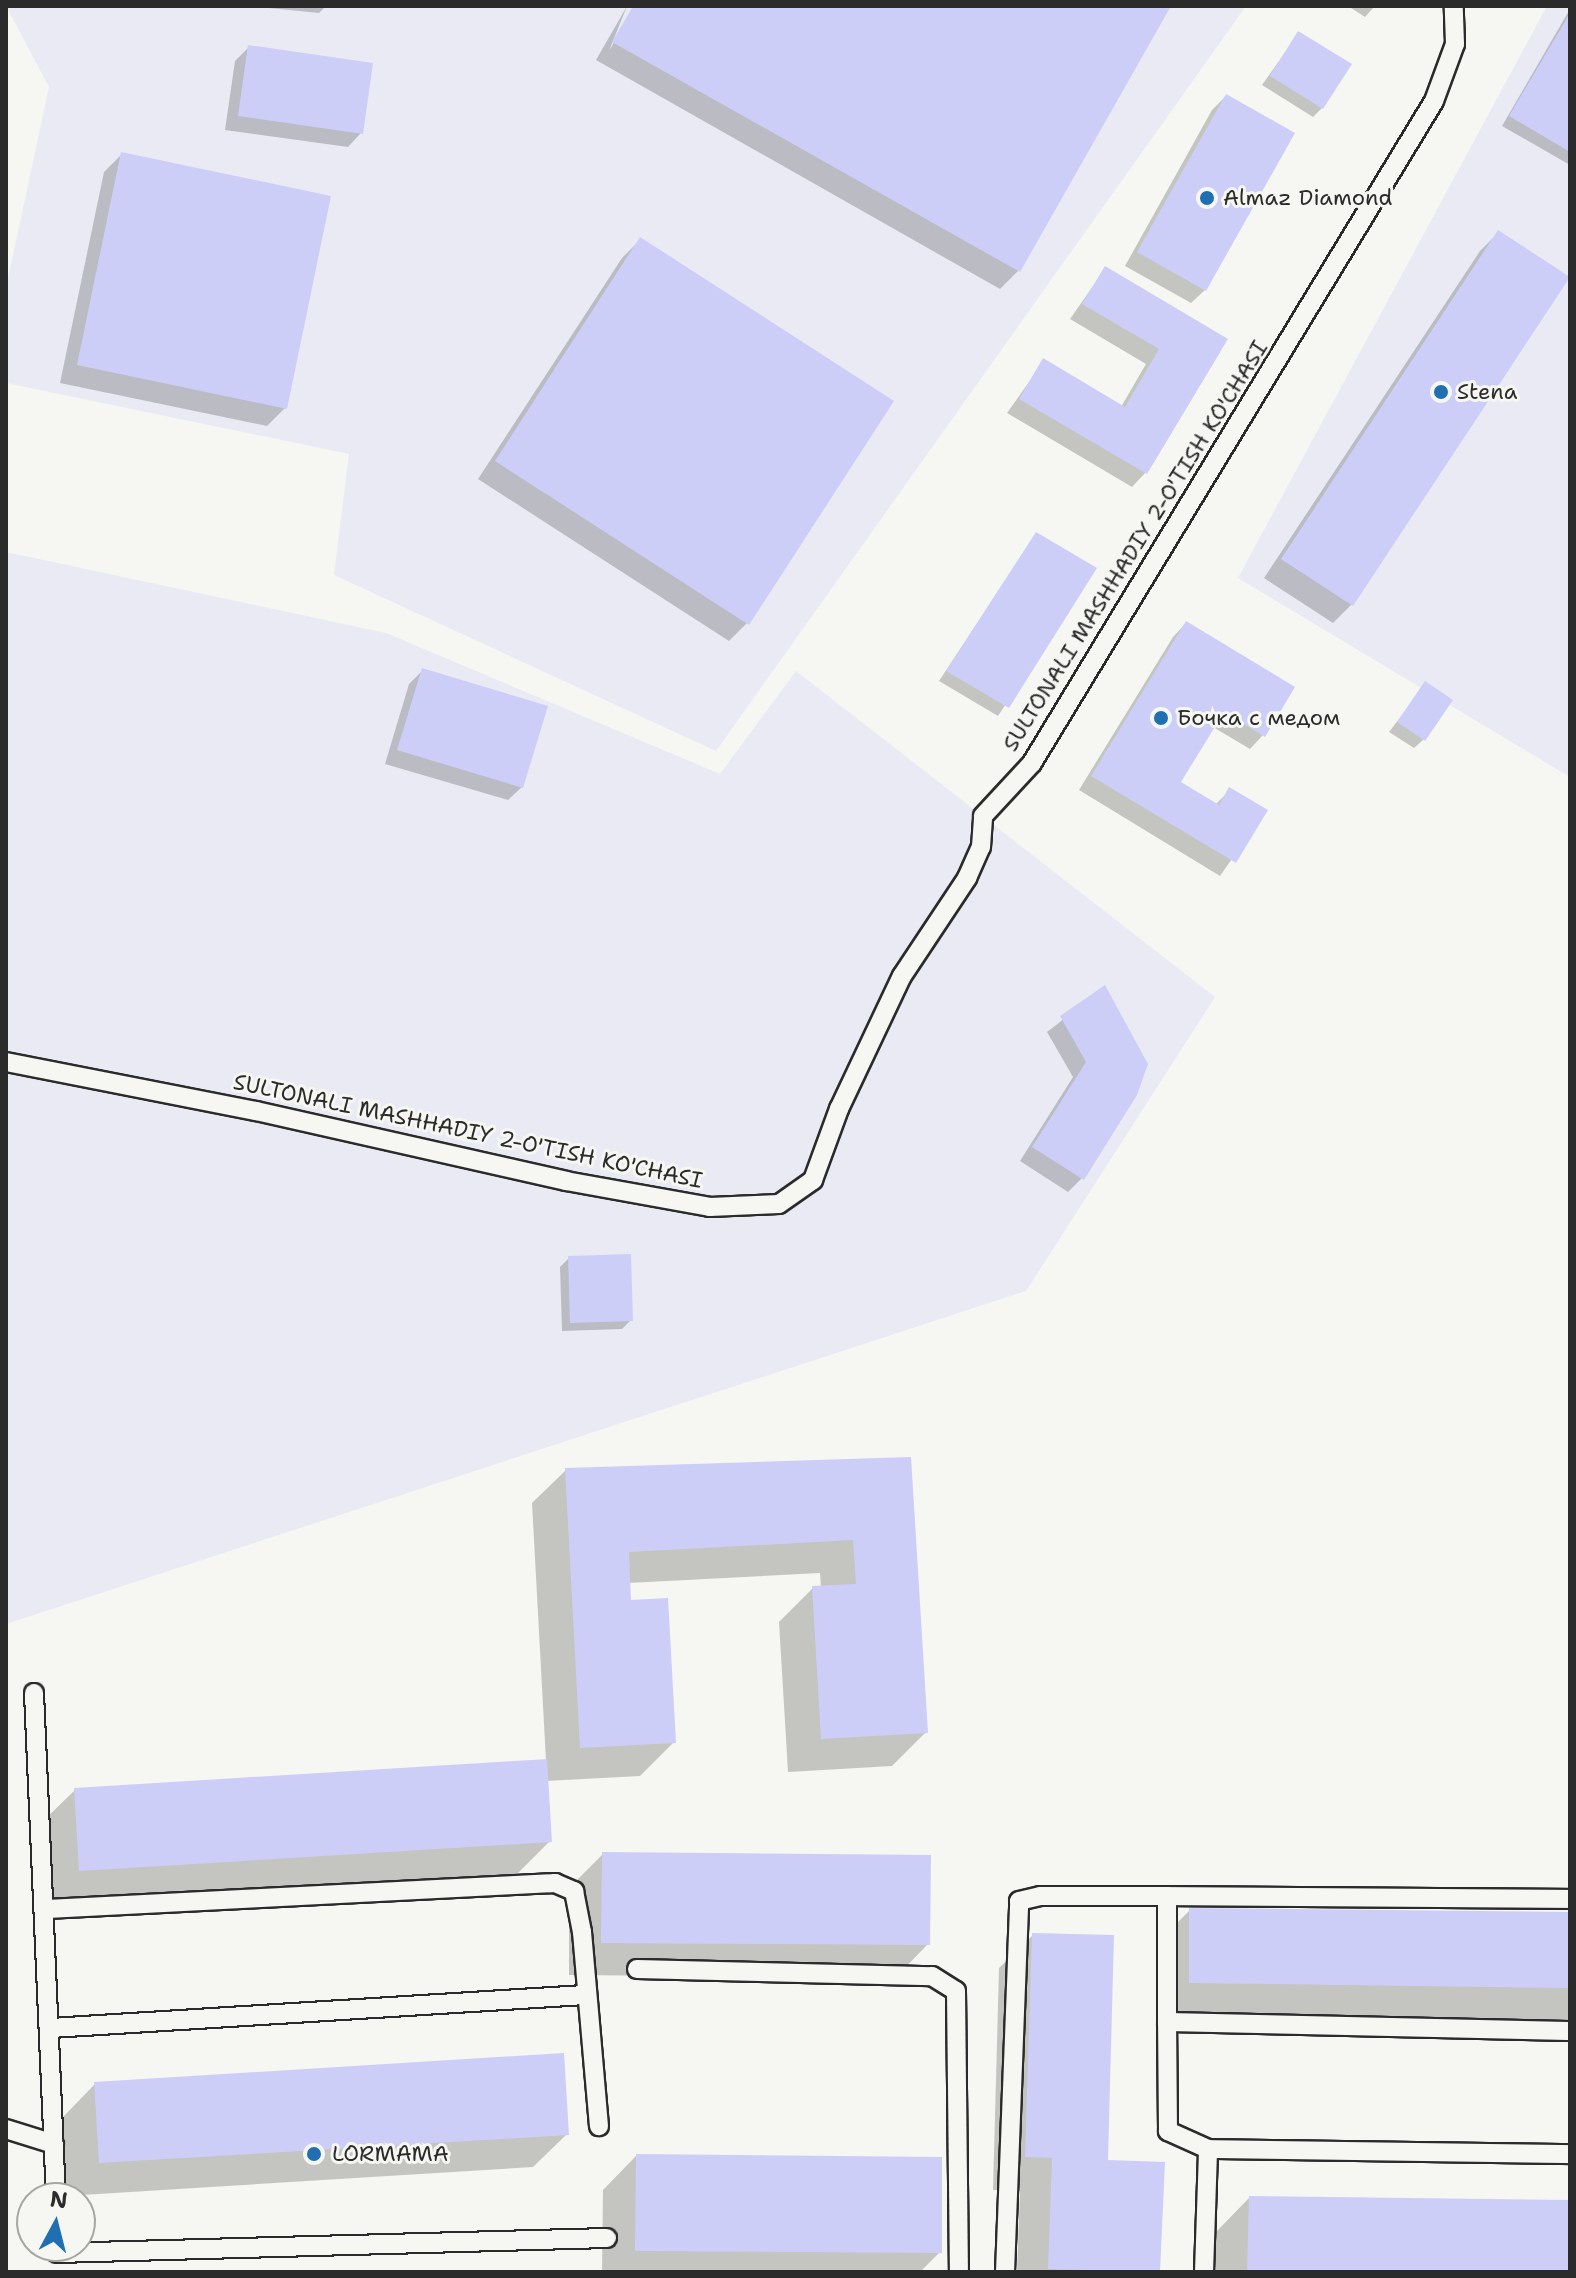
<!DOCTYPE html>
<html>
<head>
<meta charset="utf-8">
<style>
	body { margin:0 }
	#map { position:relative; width:1576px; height:2278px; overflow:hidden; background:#f6f6f2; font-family:"Shantell Sans",sans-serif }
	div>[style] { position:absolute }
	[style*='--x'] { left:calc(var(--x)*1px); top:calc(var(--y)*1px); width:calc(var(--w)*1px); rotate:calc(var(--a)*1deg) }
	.built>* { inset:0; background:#eaeaf4 }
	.shadow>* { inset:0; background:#0003 }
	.building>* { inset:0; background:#cdcef7 }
	.roads { filter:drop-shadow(2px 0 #2b2b2b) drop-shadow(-2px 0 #2b2b2b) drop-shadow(0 2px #2b2b2b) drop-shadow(0 -2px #2b2b2b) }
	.service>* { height:18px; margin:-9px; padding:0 9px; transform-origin:9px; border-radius:9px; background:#f6f6f2 }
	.dots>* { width:22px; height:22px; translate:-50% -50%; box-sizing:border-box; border:4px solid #f6f6f2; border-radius:50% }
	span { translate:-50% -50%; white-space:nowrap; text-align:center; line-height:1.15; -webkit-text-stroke:6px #f6f6f2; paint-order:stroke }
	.poi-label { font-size:22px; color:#2b2b2b }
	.left { translate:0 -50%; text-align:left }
	.street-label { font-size:22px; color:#2b2b2b }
	.frame { position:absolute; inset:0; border:8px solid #2b2b2b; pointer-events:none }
	.north { position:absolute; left:16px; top:2182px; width:80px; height:80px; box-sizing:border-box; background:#f6f6f2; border:2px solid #a5a5a2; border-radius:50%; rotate:7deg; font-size:22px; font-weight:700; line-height:32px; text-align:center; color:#2b2b2b }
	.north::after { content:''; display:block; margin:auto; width:28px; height:36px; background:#1f6fb2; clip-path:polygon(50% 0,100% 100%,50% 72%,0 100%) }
</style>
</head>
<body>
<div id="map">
	<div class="built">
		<div style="clip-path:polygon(6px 6px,1246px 6px,716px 751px,334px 575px,349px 454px,6px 383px,6px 288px,49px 87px)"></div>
		<div style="clip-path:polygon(1547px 6px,1570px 6px,1570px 777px,1238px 578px)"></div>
		<div style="clip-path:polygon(6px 552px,386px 633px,720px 774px,796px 671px,1215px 997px,1026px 1291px,6px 1624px)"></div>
	</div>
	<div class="shadow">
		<div style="clip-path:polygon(250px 6px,326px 6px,319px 13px)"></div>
		<div style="clip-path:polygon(627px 6px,609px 51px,635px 6px,1169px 6px,1018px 271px,1000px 289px,596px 60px)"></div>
		<div style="clip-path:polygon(1348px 6px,1375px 6px,1365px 17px)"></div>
		<div style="clip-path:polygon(1570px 9px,1570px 165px,1502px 126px)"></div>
		<div style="clip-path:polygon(1299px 33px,1322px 108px,1313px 117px,1262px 85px)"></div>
		<div style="clip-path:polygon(248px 48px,361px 133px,348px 147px,225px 130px,235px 61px)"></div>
		<div style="clip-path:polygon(1226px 96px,1205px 290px,1191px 303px,1125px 266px,1212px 110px)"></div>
		<div style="clip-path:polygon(122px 154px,285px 408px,267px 426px,60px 383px,104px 172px)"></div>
		<div style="clip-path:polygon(1498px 233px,1567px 278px,1351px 605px,1333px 623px,1264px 578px,1480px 251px)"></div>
		<div style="clip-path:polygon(640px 240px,747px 623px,729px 641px,478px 479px,622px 258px)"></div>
		<div style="clip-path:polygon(1105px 269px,1225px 339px,1145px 473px,1132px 487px,1007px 413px,1044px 361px,1121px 407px,1146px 364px,1070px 319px)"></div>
		<div style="clip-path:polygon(1036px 534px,1094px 569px,998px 716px,939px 681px)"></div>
		<div style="clip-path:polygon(1186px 623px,1263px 735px,1250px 749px,1213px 727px,1179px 783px,1215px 805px,1230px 790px,1265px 811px,1220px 876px,1079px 790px,1173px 637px)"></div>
		<div style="clip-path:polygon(423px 670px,522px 787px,508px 800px,385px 764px,409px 684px)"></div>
		<div style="clip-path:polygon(1426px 684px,1423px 740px,1414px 748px,1389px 732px)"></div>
		<div style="clip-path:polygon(1104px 988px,1082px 1178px,1068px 1192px,1020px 1161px,1073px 1077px,1047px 1032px)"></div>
		<div style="clip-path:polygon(569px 1258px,631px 1320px,622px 1329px,562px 1331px,560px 1267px)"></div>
		<div style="clip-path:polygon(909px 1459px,926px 1732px,892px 1766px,788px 1772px,779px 1622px,813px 1588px,821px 1588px,820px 1573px,628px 1583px,630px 1602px,674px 1742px,640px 1776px,546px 1781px,550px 1841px,516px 1875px,46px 1903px,41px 1823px,75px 1790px,546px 1761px,532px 1503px,566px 1470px)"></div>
		<div style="clip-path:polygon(603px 1854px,928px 1944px,895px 1978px,569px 1975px,569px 1888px)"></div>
		<div style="clip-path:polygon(1190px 1910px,1570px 1913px,1570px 2020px,1156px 2016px,1156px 1944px)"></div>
		<div style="clip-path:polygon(1033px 1935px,1106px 2162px,1163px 2164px,1158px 2272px,1017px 2272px,1020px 2191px,993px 2190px,999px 1968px)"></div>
		<div style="clip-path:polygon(95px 2084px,567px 2134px,533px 2167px,66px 2196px,62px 2118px)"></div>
		<div style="clip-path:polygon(636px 2156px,940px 2252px,920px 2272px,602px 2272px,603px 2190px)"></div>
		<div style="clip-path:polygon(1249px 2198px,1570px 2202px,1570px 2272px,1215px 2272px,1216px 2232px)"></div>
	</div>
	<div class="building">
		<div style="clip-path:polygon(633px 6px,1171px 6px,1020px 272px,612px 42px)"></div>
		<div style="clip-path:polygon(1570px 13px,1570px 152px,1509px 116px)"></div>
		<div style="clip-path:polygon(1298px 31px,1352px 64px,1323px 109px,1270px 76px)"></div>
		<div style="clip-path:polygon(248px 45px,373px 63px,363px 134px,238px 116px)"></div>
		<div style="clip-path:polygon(1226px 94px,1295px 133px,1206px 291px,1137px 252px)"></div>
		<div style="clip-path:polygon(121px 152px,331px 196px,287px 409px,77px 365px)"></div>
		<div style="clip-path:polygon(1498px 230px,1570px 277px,1353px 606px,1281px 559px)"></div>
		<div style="clip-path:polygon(640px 237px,894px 401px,749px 625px,495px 461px)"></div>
		<div style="clip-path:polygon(1105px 266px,1228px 339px,1147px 474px,1019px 399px,1043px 358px,1125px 407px,1159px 349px,1082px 304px)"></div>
		<div style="clip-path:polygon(1036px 532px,1097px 568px,1009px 708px,946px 671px)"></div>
		<div style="clip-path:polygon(1186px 621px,1295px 687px,1265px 737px,1224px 712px,1181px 782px,1219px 805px,1229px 787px,1268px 810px,1236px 863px,1091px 776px)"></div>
		<div style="clip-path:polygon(422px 668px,548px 706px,523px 788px,397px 750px)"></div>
		<div style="clip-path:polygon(1425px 681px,1453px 700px,1425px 741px,1397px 722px)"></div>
		<div style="clip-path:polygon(1105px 985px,1148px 1064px,1137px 1095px,1084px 1180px,1032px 1147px,1086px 1062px,1060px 1016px)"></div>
		<div style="clip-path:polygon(631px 1254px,633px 1321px,570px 1323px,568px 1256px)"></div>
		<div style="clip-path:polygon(911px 1457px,928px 1733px,821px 1739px,812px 1586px,856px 1584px,853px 1540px,629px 1552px,631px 1600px,668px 1598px,676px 1743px,580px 1748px,565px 1468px)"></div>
		<div style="clip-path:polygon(547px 1759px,552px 1842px,79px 1871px,74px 1788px)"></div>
		<div style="clip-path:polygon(602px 1852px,931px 1855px,930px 1945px,601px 1943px)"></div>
		<div style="clip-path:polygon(1189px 1908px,1570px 1912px,1570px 1988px,1189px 1983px)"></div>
		<div style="clip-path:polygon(1032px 1933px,1114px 1935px,1108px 2160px,1165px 2162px,1160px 2272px,1048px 2269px,1052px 2158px,1025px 2157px)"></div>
		<div style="clip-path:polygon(564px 2053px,569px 2135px,99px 2163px,94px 2082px)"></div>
		<div style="clip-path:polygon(636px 2154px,942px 2157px,942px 2253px,635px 2251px)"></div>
		<div style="clip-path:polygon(1249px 2196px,1570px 2200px,1570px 2272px,1247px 2272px)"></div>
	</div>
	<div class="roads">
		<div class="service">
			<div style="--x:6;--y:1062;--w:255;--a:11.1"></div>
			<div style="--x:256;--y:1111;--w:318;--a:12.7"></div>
			<div style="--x:566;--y:1181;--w:146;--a:10.2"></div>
			<div style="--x:710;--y:1207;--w:69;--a:-2.5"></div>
			<div style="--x:779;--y:1204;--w:42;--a:-35.2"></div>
			<div style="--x:813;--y:1180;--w:76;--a:-69.9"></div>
			<div style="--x:839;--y:1109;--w:147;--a:-64.7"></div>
			<div style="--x:902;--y:976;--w:118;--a:-56.4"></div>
			<div style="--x:967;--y:878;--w:34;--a:-66"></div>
			<div style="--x:981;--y:847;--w:31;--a:-86"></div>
			<div style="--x:983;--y:816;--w:72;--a:-47.2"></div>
			<div style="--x:1032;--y:763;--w:774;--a:-58.73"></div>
			<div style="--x:1434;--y:101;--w:61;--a:-69.8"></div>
			<div style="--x:1455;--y:44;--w:38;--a:-92"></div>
			<div style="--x:34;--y:1693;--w:505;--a:87.51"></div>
			<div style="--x:47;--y:1909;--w:509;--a:-2.93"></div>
			<div style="--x:555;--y:1883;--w:21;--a:23"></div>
			<div style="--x:574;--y:1891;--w:42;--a:79"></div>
			<div style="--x:582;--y:1932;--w:195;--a:85"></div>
			<div style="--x:637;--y:1969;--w:295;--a:1.4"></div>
			<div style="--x:932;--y:1976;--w:28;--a:32"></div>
			<div style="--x:956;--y:1991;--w:281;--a:89.4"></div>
			<div style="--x:1167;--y:2022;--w:126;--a:-90"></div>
			<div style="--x:1167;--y:1896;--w:403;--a:0.4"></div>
			<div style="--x:51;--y:2028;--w:535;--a:-3.54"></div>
			<div style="--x:6;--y:2129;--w:50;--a:17.4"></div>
			<div style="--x:1208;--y:2149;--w:362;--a:0.8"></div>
			<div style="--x:57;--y:2253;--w:550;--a:-1.56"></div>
			<div style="--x:1005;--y:2272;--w:371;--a:-87.8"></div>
			<div style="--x:1019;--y:1901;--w:22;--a:-13"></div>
			<div style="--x:1040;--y:1896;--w:127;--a:0"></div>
			<div style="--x:1204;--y:2272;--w:123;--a:-88.1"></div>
			<div style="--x:1208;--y:2149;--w:44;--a:-155.8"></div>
			<div style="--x:1168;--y:2131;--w:109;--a:-90.5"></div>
			<div style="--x:1167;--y:2022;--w:403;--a:1.3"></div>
		</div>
	</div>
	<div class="dots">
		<div style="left:1207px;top:198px;background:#1f6fb2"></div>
		<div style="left:1441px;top:392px;background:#1f6fb2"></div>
		<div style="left:1161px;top:718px;background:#1f6fb2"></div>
		<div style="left:314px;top:2154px;background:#1f6fb2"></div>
	</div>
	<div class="poi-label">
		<span class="left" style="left:1223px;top:198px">Almaz Diamond</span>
		<span class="left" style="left:1457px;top:392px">Stena</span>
		<span class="left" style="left:1177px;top:718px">Бочка с медом</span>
		<span class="left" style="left:332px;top:2154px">LORMAMA</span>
	</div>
	<div class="street-label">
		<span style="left:1135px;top:546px;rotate:-58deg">SULTONALI MASHHADIY 2-O'TISH KO'CHASI</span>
		<span style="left:468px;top:1131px;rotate:12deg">SULTONALI MASHHADIY 2-O'TISH KO'CHASI</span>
	</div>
	<div class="frame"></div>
	<div class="north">N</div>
</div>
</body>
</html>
